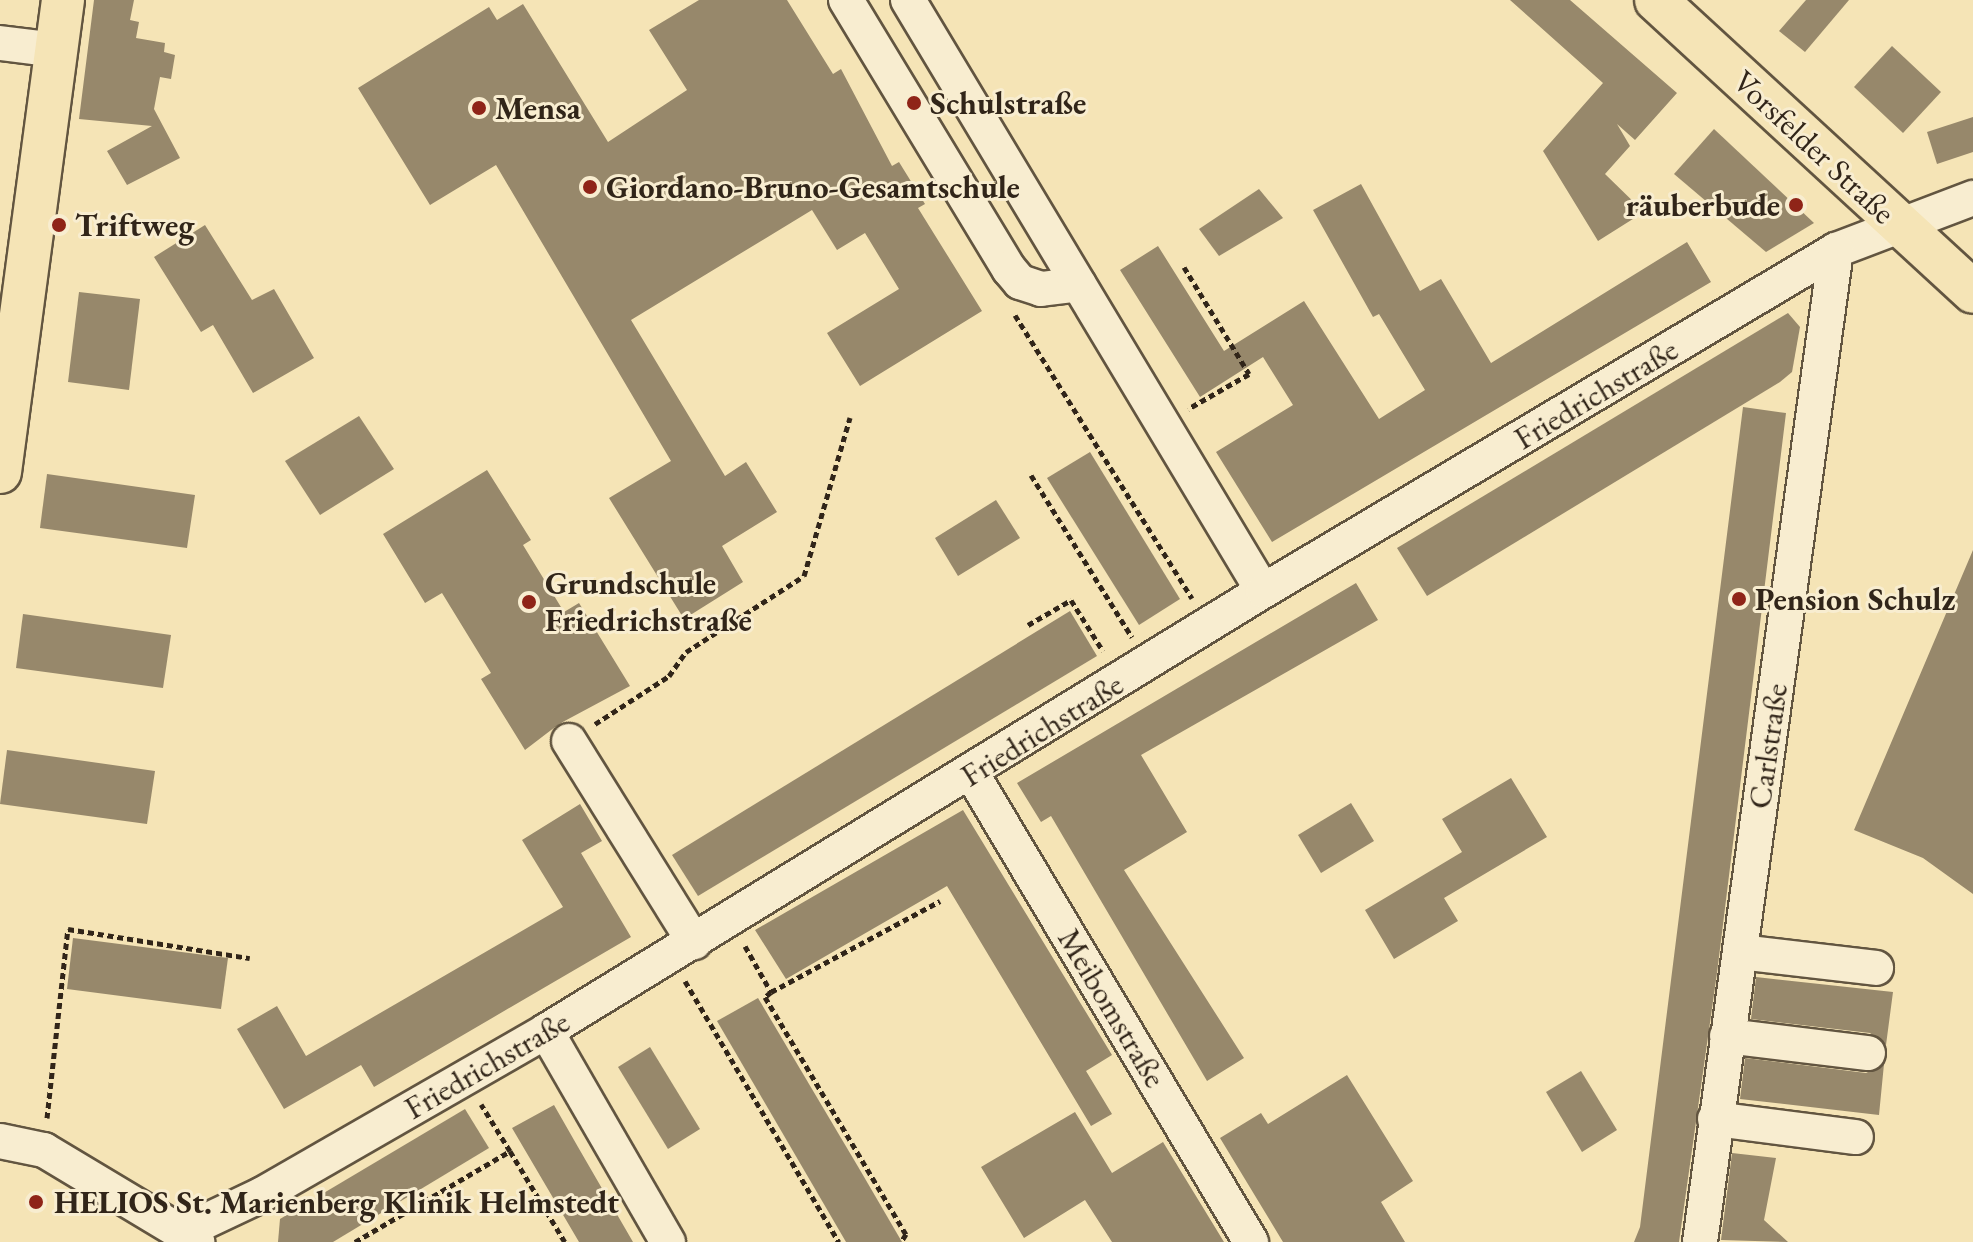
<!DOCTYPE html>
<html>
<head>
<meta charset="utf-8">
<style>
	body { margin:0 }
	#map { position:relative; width:1973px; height:1242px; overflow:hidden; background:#f5e4b6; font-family:"EB Garamond",serif }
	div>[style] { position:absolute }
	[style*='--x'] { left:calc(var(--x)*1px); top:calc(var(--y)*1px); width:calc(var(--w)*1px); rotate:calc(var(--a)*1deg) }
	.building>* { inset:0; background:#97886b }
	.path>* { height:5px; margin-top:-2.5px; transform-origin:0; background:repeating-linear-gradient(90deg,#312519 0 6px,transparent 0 10px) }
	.roads { filter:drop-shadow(2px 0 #625540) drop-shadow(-2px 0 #625540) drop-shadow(0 2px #625540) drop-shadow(0 -2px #625540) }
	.minor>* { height:34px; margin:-17px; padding:0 17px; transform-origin:17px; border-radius:17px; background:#f8edd0 }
	.major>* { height:42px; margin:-21px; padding:0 21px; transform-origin:21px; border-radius:21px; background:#f5e4b6 }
	.dots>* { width:22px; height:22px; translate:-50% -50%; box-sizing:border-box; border:4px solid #f8edd0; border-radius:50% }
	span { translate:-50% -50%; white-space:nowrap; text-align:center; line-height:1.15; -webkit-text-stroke:6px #f8edd0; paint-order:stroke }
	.poi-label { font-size:32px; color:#312519; font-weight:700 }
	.left { translate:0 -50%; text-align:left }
	.right { translate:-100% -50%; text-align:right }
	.street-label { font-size:32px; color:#312519 }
</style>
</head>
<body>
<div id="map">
	<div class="building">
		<div style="clip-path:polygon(94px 0,134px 0,130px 20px,139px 22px,136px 38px,165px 43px,164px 52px,175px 55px,171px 79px,160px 77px,154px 109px,180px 158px,127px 185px,107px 151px,152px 126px,79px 119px)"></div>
		<div style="clip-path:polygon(699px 0,787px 0,833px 74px,841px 69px,892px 166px,899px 162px,925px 204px,918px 208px,982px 311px,860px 386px,827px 333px,899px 289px,865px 233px,837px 250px,812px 210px,631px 320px,725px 476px,746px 462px,777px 512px,722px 546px,743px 582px,684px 619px,609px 498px,671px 461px,496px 165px,430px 205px,358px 88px,489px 7px,497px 20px,523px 4px,608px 142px,687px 90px,649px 30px)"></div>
		<div style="clip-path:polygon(1510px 0,1570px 0,1677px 93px,1635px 140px,1617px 124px,1630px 146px,1605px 174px,1644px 212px,1598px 241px,1543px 151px,1603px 83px)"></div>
		<div style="clip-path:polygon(1806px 0,1849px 0,1805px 52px,1779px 31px)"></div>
		<div style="clip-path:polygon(1892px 46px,1941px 92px,1903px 133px,1854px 87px)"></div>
		<div style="clip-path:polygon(1973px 117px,1973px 152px,1937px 164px,1927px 132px)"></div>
		<div style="clip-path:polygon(1714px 129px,1778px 189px,1814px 223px,1766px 252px,1674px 174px)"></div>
		<div style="clip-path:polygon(1361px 184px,1420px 291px,1441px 279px,1491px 363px,1687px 242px,1711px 282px,1272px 542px,1216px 452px,1293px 405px,1263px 357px,1200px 397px,1120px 270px,1158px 246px,1224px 351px,1304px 301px,1379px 419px,1425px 390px,1379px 314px,1373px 317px,1313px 210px)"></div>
		<div style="clip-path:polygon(1259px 189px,1283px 218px,1219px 256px,1199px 229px)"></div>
		<div style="clip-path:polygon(205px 225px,252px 300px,274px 289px,314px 358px,253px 393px,213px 325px,201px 332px,154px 257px)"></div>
		<div style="clip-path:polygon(79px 292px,140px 299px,129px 390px,68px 382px)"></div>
		<div style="clip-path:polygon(1788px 313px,1800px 327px,1792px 372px,1780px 382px,1427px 596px,1397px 548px)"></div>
		<div style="clip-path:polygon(1743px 407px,1786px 413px,1717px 973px,1679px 1242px,1634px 1242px,1640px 1227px)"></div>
		<div style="clip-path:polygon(359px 416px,394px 469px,320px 515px,285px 461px)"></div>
		<div style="clip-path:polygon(1090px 452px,1180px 599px,1139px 625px,1047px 478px)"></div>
		<div style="clip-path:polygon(487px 470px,531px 540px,523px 545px,564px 612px,579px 603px,630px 686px,559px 724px,525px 750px,481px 679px,491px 673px,442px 593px,425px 603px,383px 534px)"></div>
		<div style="clip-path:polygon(47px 474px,195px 495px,187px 548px,40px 528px)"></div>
		<div style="clip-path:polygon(996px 500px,1020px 538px,958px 576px,935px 538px)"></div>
		<div style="clip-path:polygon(1973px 550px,1973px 894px,1923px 858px,1854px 830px)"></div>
		<div style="clip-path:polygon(1356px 583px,1378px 620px,1141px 755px,1187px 832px,1124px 870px,1244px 1058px,1207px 1081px,1051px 816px,1041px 822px,1017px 783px)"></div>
		<div style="clip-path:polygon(1070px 611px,1097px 656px,698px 896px,672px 855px)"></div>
		<div style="clip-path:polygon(23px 614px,171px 635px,163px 688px,16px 668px)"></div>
		<div style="clip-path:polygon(7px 750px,155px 771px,147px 824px,0 804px)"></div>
		<div style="clip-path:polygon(1511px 778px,1547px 837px,1444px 898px,1458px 921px,1394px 959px,1365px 910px,1462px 852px,1442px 819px)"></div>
		<div style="clip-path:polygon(1351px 803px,1374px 841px,1321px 873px,1298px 835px)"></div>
		<div style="clip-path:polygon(580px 804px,602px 841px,581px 853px,631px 937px,374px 1087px,361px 1065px,284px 1109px,237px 1029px,277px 1006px,306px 1056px,563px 907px,522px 840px)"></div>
		<div style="clip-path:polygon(963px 810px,1112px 1055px,1086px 1071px,1112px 1114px,1091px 1126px,947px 886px,786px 979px,755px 930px)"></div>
		<div style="clip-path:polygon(73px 938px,228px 958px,221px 1009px,67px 989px)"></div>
		<div style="clip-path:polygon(1756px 977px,1893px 992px,1886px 1045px,1870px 1033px,1751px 1019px)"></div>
		<div style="clip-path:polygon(758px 998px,860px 1170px,902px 1242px,846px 1242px,717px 1021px)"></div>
		<div style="clip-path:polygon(650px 1047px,700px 1129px,668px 1149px,618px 1067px)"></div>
		<div style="clip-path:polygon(1745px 1058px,1866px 1073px,1884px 1064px,1879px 1115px,1740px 1099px)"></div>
		<div style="clip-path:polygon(1581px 1071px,1617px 1130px,1582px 1152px,1546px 1092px)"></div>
		<div style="clip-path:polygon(1347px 1075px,1413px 1181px,1381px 1202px,1405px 1242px,1283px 1242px,1220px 1138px,1261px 1113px,1268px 1124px)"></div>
		<div style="clip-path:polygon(554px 1105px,578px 1147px,633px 1242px,579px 1242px,512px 1128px)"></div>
		<div style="clip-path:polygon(465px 1109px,489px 1148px,333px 1242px,278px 1242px,280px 1219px)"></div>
		<div style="clip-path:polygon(1075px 1112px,1112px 1173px,1163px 1142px,1224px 1242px,1112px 1242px,1085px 1200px,1024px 1238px,981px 1167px)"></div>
		<div style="clip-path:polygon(1732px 1153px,1776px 1158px,1764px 1220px,1788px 1242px,1721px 1240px)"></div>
	</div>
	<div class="path">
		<div style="--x:1184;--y:267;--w:125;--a:58.7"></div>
		<div style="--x:1249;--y:374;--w:70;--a:150.2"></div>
		<div style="--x:1015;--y:315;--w:334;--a:58"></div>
		<div style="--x:1031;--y:475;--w:191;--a:58.1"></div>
		<div style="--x:1028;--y:625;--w:50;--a:-30.2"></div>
		<div style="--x:1071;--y:600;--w:60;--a:57.9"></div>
		<div style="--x:595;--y:724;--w:88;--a:-33"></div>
		<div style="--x:669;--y:676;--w:29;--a:-55"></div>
		<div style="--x:686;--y:652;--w:140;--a:-32.8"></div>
		<div style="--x:804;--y:576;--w:165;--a:-73.8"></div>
		<div style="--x:745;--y:946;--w:53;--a:60.5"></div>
		<div style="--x:771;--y:992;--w:8;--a:140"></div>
		<div style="--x:765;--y:997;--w:276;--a:59.3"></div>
		<div style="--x:906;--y:1234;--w:9;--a:122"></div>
		<div style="--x:685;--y:981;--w:303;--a:59.5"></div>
		<div style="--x:771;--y:992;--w:192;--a:-28.3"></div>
		<div style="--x:47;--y:1118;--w:190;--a:-83.7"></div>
		<div style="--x:68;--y:929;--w:184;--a:9.1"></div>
		<div style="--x:510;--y:1151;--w:106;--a:58.9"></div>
		<div style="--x:355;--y:1242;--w:180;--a:-30.4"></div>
		<div style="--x:510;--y:1151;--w:55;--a:-121.7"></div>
	</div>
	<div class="roads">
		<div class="minor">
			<div style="--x:846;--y:0;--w:315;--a:58.8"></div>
			<div style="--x:1009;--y:269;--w:17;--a:50"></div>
			<div style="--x:1020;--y:282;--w:22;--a:18"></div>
			<div style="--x:1041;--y:289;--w:38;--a:-7"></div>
			<div style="--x:908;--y:0;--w:689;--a:59.01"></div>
			<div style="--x:0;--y:43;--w:56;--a:7.1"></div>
			<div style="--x:569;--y:741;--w:237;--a:58.1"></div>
			<div style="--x:972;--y:774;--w:545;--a:59.2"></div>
			<div style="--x:1740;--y:952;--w:137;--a:6.7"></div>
			<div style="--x:546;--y:1031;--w:244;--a:60"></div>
			<div style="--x:1727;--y:1036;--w:142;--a:6.9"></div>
			<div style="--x:1715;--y:1119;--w:142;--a:7.3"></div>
			<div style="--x:0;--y:1141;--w:45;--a:11.6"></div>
			<div style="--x:44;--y:1150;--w:179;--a:31"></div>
			<div style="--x:183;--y:1232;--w:89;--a:-25.4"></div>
			<div style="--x:263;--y:1194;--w:327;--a:-29.9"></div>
			<div style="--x:546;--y:1031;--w:841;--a:-31.54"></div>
			<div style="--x:1263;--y:591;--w:667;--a:-30.76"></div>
			<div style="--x:1836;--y:250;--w:147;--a:-20.8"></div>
			<div style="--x:1700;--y:1242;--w:1001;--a:-82.19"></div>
		</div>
		<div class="major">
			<div style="--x:1656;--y:0;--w:431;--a:42.6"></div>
			<div style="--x:0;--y:472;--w:476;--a:-82.4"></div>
		</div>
	</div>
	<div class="dots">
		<div style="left:914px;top:103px;background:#8f2418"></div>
		<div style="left:479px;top:108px;background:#8f2418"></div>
		<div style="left:590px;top:187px;background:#8f2418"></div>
		<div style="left:1796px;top:205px;background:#8f2418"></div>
		<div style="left:59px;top:225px;background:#8f2418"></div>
		<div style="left:1739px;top:599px;background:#8f2418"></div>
		<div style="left:529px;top:602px;background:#8f2418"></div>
		<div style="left:36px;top:1202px;background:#8f2418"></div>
	</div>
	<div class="poi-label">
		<span class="left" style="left:930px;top:103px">Schulstraße</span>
		<span class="left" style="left:495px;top:108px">Mensa</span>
		<span class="left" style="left:606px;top:187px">Giordano-Bruno-Gesamtschule</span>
		<span class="right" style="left:1780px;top:205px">räuberbude</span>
		<span class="left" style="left:75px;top:225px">Triftweg</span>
		<span class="left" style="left:545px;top:602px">Grundschule<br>Friedrichstraße</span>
		<span class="left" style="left:1755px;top:599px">Pension Schulz</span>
		<span class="left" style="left:54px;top:1202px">HELIOS St. Marienberg Klinik Helmstedt</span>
	</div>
	<div class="street-label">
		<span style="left:1814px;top:147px;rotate:43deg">Vorsfelder Straße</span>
		<span style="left:1596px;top:394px;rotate:-31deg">Friedrichstraße</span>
		<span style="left:1042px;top:730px;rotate:-32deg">Friedrichstraße</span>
		<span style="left:1768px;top:746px;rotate:-82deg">Carlstraße</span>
		<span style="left:1112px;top:1008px;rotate:59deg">Meibomstraße</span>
		<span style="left:487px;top:1065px;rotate:-30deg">Friedrichstraße</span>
	</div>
</div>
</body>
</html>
